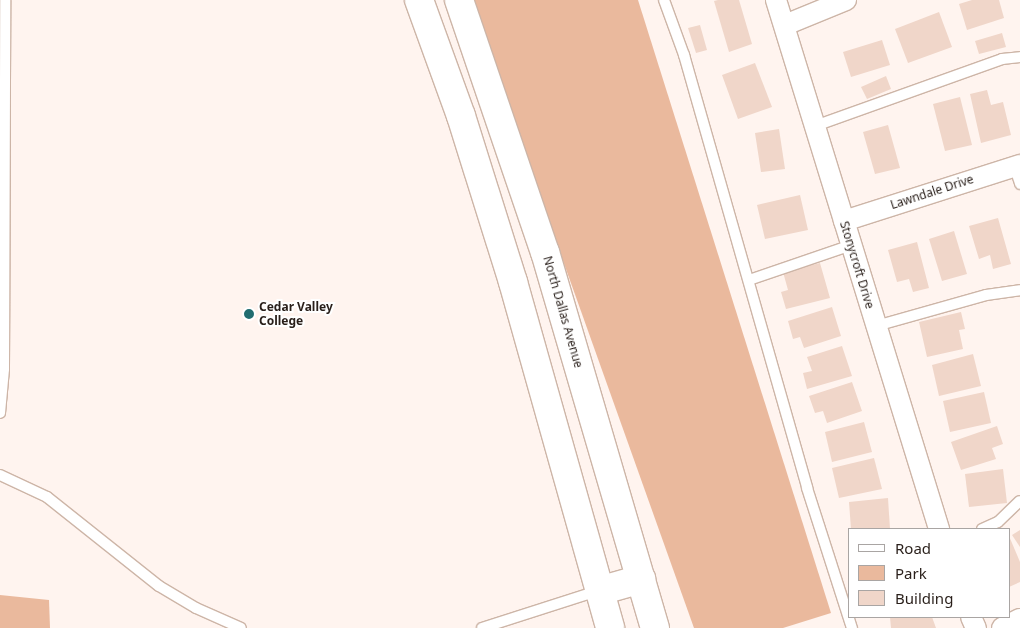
<!DOCTYPE html>
<html>
<head>
<meta charset="utf-8">
<style>
	body { margin:0 }
	#map { position:relative; width:1020px; height:628px; overflow:hidden; background:#fff4ef; font-family:"Noto Sans",sans-serif }
	div>[style] { position:absolute }
	[style*='--x'] { left:calc(var(--x)*1px); top:calc(var(--y)*1px); width:calc(var(--w)*1px); rotate:calc(var(--a)*1deg) }
	.green>* { inset:0; background:#eab99d }
	.building>* { inset:0; background:#f0d6c9 }
	.roads { filter:drop-shadow(1px 0 #cdb5a7) drop-shadow(-1px 0 #cdb5a7) drop-shadow(0 1px #cdb5a7) drop-shadow(0 -1px #cdb5a7) }
	.service>* { height:10px; margin:-5px; padding:0 5px; transform-origin:5px; border-radius:5px; background:#fff }
	.minor>* { height:20px; margin:-10px; padding:0 10px; transform-origin:10px; border-radius:10px; background:#fff }
	.primary>* { height:28px; margin:-14px; padding:0 14px; transform-origin:14px; border-radius:14px; background:#fff }
	.dots>* { width:14px; height:14px; translate:-50% -50%; box-sizing:border-box; border:2px solid #fff; border-radius:50% }
	span { translate:-50% -50%; white-space:nowrap; text-align:center; line-height:1.15; -webkit-text-stroke:4px #fff; paint-order:stroke }
	.street-label { font-size:12px; color:#291f1a }
	.poi-label { font-size:12px; color:#291f1a; font-weight:700 }
	.left { translate:0 -50%; text-align:left }
	.legend { position:absolute; left:848px; top:528px; width:162px; height:90px; box-sizing:border-box; background:#fff; border:1px solid #a9a5a3; margin:0; padding:6px 9px; list-style:none; font-size:15px; color:#291f1a }
	.legend li { display:flex; align-items:center; gap:10px; height:25px }
	.legend b { width:25px; border:1px solid #a9a5a3 }
</style>
</head>
<body>
<div id="map">
	<div class="green">
		<div style="clip-path:polygon(470px 0,638px 0,831px 613px,783px 628px,694px 628px)"></div>
		<div style="clip-path:polygon(0 595px,49px 600px,50px 628px,0 628px)"></div>
	</div>
	<div class="building">
		<div style="clip-path:polygon(718px 0,739px 0,752px 44px,729px 52px,714px 1px)"></div>
		<div style="clip-path:polygon(972px 0,999px 0,1004px 18px,967px 30px,959px 4px)"></div>
		<div style="clip-path:polygon(939px 12px,952px 47px,908px 63px,895px 29px)"></div>
		<div style="clip-path:polygon(700px 25px,707px 50px,696px 53px,688px 28px)"></div>
		<div style="clip-path:polygon(1002px 33px,1006px 47px,979px 54px,975px 41px)"></div>
		<div style="clip-path:polygon(882px 40px,890px 65px,851px 77px,843px 52px)"></div>
		<div style="clip-path:polygon(755px 63px,772px 107px,738px 119px,722px 75px)"></div>
		<div style="clip-path:polygon(886px 76px,891px 89px,867px 99px,861px 87px)"></div>
		<div style="clip-path:polygon(987px 90px,991px 105px,1003px 102px,1011px 135px,981px 143px,970px 94px)"></div>
		<div style="clip-path:polygon(960px 97px,972px 145px,945px 151px,933px 104px)"></div>
		<div style="clip-path:polygon(888px 125px,900px 168px,875px 174px,863px 132px)"></div>
		<div style="clip-path:polygon(779px 129px,785px 169px,761px 172px,755px 133px)"></div>
		<div style="clip-path:polygon(800px 195px,808px 230px,765px 239px,757px 205px)"></div>
		<div style="clip-path:polygon(998px 218px,1011px 264px,993px 269px,990px 255px,979px 259px,969px 226px)"></div>
		<div style="clip-path:polygon(954px 231px,967px 274px,942px 281px,929px 239px)"></div>
		<div style="clip-path:polygon(917px 242px,929px 288px,913px 292px,909px 279px,897px 282px,888px 250px)"></div>
		<div style="clip-path:polygon(820px 263px,830px 298px,786px 309px,781px 292px,788px 290px,783px 272px)"></div>
		<div style="clip-path:polygon(832px 307px,841px 336px,804px 348px,800px 337px,793px 339px,788px 321px)"></div>
		<div style="clip-path:polygon(961px 312px,965px 329px,959px 330px,963px 349px,927px 357px,919px 322px)"></div>
		<div style="clip-path:polygon(842px 346px,852px 376px,807px 389px,803px 373px,812px 371px,807px 357px)"></div>
		<div style="clip-path:polygon(973px 354px,981px 386px,939px 396px,932px 365px)"></div>
		<div style="clip-path:polygon(852px 382px,862px 411px,827px 423px,823px 411px,815px 413px,809px 396px)"></div>
		<div style="clip-path:polygon(984px 392px,991px 423px,950px 432px,943px 401px)"></div>
		<div style="clip-path:polygon(864px 422px,872px 452px,832px 462px,825px 432px)"></div>
		<div style="clip-path:polygon(997px 426px,1003px 444px,992px 448px,996px 459px,961px 470px,951px 442px)"></div>
		<div style="clip-path:polygon(874px 458px,882px 489px,839px 498px,832px 468px)"></div>
		<div style="clip-path:polygon(1003px 469px,1007px 503px,969px 507px,965px 474px)"></div>
		<div style="clip-path:polygon(888px 498px,890px 529px,851px 529px,849px 502px)"></div>
		<div style="clip-path:polygon(1020px 530px,1020px 547px,1012px 535px)"></div>
		<div style="clip-path:polygon(1009px 536px,1020px 562px,1020px 582px,1009px 587px)"></div>
		<div style="clip-path:polygon(890px 617px,932px 617px,936px 628px,891px 628px)"></div>
	</div>
	<div class="roads">
		<div class="service">
			<div style="--x:664;--y:0;--w:59;--a:70"></div>
			<div style="--x:684;--y:55;--w:450;--a:74.1"></div>
			<div style="--x:807;--y:488;--w:147;--a:72.2"></div>
			<div style="--x:815;--y:126;--w:199;--a:-19.7"></div>
			<div style="--x:1002;--y:59;--w:18;--a:-6"></div>
			<div style="--x:1014;--y:165;--w:20;--a:72"></div>
			<div style="--x:749;--y:280;--w:108;--a:-18.9"></div>
			<div style="--x:876;--y:326;--w:114;--a:-15.7"></div>
			<div style="--x:986;--y:295;--w:34;--a:-8"></div>
			<div style="--x:0;--y:413;--w:44;--a:-84.8"></div>
			<div style="--x:4;--y:369;--w:369;--a:-89.8"></div>
			<div style="--x:0;--y:475;--w:52;--a:25.1"></div>
			<div style="--x:47;--y:497;--w:143;--a:38.5"></div>
			<div style="--x:159;--y:586;--w:43;--a:30.7"></div>
			<div style="--x:196;--y:608;--w:49;--a:24"></div>
			<div style="--x:982;--y:529;--w:17;--a:-24"></div>
			<div style="--x:998;--y:522;--w:30;--a:-44"></div>
			<div style="--x:482;--y:628;--w:121;--a:-17.8"></div>
		</div>
		<div class="minor">
			<div style="--x:776;--y:0;--w:554;--a:72.87"></div>
			<div style="--x:785;--y:25;--w:66;--a:-22.3"></div>
			<div style="--x:844;--y:221;--w:185;--a:-17.7"></div>
			<div style="--x:971;--y:617;--w:12;--a:66"></div>
			<div style="--x:1002;--y:628;--w:20;--a:-27"></div>
		</div>
		<div class="primary">
			<div style="--x:419;--y:0;--w:123;--a:70.1"></div>
			<div style="--x:461;--y:116;--w:174;--a:72.6"></div>
			<div style="--x:513;--y:282;--w:359;--a:74.3"></div>
			<div style="--x:459;--y:0;--w:266;--a:71.2"></div>
			<div style="--x:545;--y:252;--w:392;--a:73.7"></div>
			<div style="--x:599;--y:591;--w:44;--a:-15.9"></div>
		</div>
	</div>
	<div class="dots">
		<div style="left:249px;top:314px;background:#216d71"></div>
	</div>
	<div class="street-label">
		<span style="left:932px;top:192px;rotate:-18deg">Lawndale Drive</span>
		<span style="left:857px;top:265px;rotate:73deg">Stonycroft Drive</span>
		<span style="left:563px;top:312px;rotate:74deg">North Dallas Avenue</span>
	</div>
	<div class="poi-label">
		<span class="left" style="left:259px;top:314px">Cedar Valley<br>College</span>
	</div>
	<ul class="legend">
	<li><b style="height:6px;background:#fff"></b>Road</li>
	<li><b style="height:14px;background:#eab99d"></b>Park</li>
	<li><b style="height:14px;background:#f0d6c9"></b>Building</li>
	</ul>
</div>
</body>
</html>
